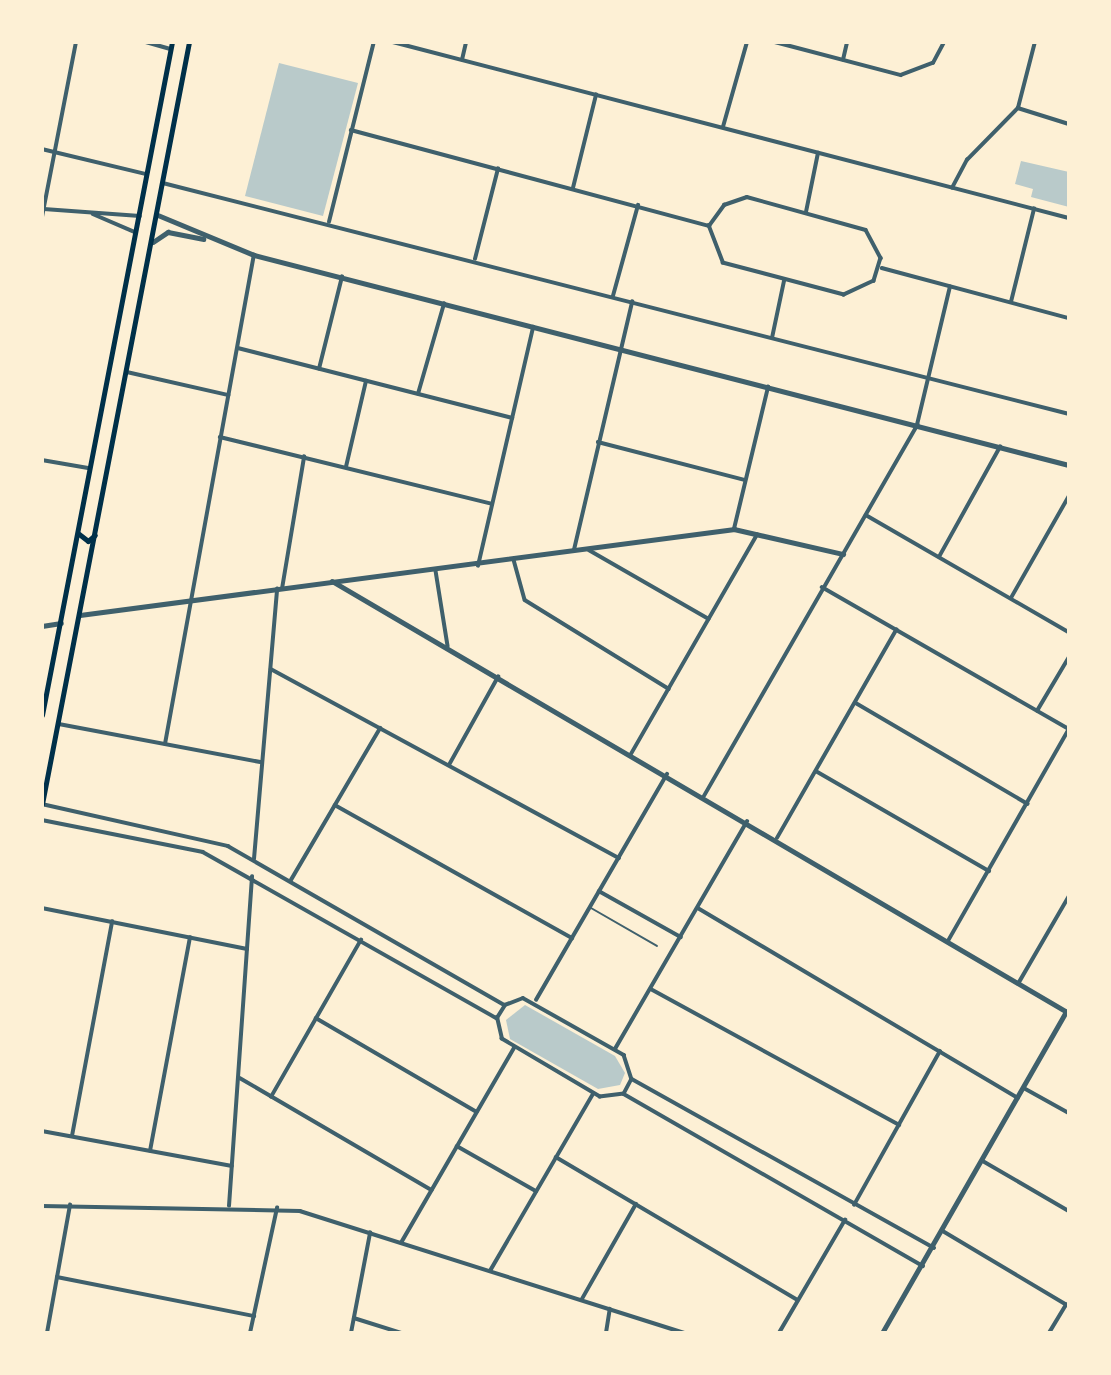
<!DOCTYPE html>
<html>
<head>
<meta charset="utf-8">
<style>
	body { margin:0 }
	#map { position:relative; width:1111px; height:1375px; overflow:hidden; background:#fdf0d5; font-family:Commissioner,sans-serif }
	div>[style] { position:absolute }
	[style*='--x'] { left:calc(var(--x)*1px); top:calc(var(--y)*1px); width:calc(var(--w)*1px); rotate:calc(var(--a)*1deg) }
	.green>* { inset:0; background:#b9caca }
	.service>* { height:2px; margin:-1px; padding:0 1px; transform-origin:1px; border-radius:1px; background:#3f606c }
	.minor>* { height:3.5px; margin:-1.75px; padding:0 1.75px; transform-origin:1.75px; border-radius:1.75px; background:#3f606c }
	.tertiary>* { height:4.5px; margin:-2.25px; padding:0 2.25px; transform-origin:2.25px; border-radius:2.25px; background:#3f606c }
	.primary>* { height:5px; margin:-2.5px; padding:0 2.5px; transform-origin:2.5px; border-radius:2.5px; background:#003049 }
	span { translate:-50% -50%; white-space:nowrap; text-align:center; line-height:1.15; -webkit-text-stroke:7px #fdf0d5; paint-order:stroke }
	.frame { position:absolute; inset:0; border:44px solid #fdf0d5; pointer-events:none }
</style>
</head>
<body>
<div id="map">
	<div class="green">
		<div style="clip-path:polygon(279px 63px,358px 83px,323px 216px,245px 196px)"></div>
		<div style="clip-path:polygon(1021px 161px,1069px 172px,1069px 207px,1031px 197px,1033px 189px,1015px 184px)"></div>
		<div style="clip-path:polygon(525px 1005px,615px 1056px,625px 1073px,620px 1085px,598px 1089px,510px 1039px,506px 1020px)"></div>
	</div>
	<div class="service">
		<div style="--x:591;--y:908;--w:76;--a:29.9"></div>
	</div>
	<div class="minor">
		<div style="--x:146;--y:42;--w:26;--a:16"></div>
		<div style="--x:393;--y:42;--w:699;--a:14.59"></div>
		<div style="--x:775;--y:42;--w:130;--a:14.7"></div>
		<div style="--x:901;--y:75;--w:34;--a:-21"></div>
		<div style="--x:933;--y:63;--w:24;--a:-62"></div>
		<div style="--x:462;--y:60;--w:18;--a:-77"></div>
		<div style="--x:843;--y:60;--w:18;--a:-77"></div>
		<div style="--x:1018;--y:108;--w:68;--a:-75.6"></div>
		<div style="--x:723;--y:127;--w:88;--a:-74.2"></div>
		<div style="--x:351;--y:130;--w:371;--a:15"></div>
		<div style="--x:42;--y:149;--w:107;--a:13.5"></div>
		<div style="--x:163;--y:183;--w:935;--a:14.3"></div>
		<div style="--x:573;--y:188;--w:96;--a:-76.1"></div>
		<div style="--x:952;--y:188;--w:32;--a:-62"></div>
		<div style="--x:967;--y:160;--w:73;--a:-45.6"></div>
		<div style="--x:1018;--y:108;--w:53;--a:17.4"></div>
		<div style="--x:747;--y:197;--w:123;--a:15.5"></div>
		<div style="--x:866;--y:230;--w:32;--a:62"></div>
		<div style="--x:881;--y:258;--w:24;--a:107"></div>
		<div style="--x:874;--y:281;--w:33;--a:155"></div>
		<div style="--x:844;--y:295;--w:125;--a:-165.2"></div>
		<div style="--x:723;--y:263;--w:40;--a:-111"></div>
		<div style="--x:709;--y:226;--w:26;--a:-54"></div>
		<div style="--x:724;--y:205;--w:24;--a:-19"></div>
		<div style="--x:44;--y:209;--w:96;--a:4.2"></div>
		<div style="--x:806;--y:212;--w:60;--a:-78.5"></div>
		<div style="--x:93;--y:214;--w:46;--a:23.2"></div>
		<div style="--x:42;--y:217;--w:178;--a:-79"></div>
		<div style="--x:329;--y:222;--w:186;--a:-76"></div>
		<div style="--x:475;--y:259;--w:93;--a:-75.7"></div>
		<div style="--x:882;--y:268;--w:194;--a:15"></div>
		<div style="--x:613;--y:296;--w:94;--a:-74.6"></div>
		<div style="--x:1011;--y:302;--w:96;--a:-76.1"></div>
		<div style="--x:772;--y:338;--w:58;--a:-78.1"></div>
		<div style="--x:238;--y:348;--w:283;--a:14.3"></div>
		<div style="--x:319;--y:369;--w:95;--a:-76"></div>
		<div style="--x:127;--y:372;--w:104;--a:12.8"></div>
		<div style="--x:418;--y:394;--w:94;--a:-73.9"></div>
		<div style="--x:220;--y:437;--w:280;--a:13.8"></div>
		<div style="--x:598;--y:442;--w:152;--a:14.5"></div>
		<div style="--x:42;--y:460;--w:48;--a:9.7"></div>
		<div style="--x:346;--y:467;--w:88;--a:-76.9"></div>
		<div style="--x:866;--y:515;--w:234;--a:30"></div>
		<div style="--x:734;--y:529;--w:146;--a:-76.5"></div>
		<div style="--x:574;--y:550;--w:255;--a:-76.8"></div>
		<div style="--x:589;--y:550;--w:138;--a:29.9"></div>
		<div style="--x:939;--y:557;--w:126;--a:-61"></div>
		<div style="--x:514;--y:560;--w:41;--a:74.6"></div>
		<div style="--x:525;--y:600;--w:169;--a:31.7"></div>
		<div style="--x:478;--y:566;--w:245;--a:-77"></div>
		<div style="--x:436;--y:571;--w:76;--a:80.9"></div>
		<div style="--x:822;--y:587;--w:285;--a:29.9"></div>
		<div style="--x:282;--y:589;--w:134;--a:-80.5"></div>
		<div style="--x:1011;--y:598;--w:117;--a:-60.4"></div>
		<div style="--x:271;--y:669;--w:396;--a:28.5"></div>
		<div style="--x:856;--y:703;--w:199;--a:30.4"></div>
		<div style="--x:1037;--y:711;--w:63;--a:-59.3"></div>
		<div style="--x:59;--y:724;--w:206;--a:10.7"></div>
		<div style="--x:165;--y:744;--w:497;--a:-79.7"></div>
		<div style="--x:631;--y:754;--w:253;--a:-60.1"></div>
		<div style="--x:449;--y:765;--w:101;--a:-60.9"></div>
		<div style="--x:816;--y:771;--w:200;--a:30"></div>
		<div style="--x:704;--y:796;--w:428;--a:-60.1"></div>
		<div style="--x:917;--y:425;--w:142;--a:-76.6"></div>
		<div style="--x:42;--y:804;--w:191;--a:12.7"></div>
		<div style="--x:228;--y:846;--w:319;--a:29.9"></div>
		<div style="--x:335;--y:805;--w:272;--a:29.3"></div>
		<div style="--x:42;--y:820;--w:164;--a:11.2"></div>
		<div style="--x:203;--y:852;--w:338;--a:29.5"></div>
		<div style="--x:777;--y:838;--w:240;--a:-60.2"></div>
		<div style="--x:254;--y:859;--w:271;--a:-85.1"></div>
		<div style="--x:291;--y:880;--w:176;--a:-59.6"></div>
		<div style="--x:599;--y:891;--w:94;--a:29.3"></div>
		<div style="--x:42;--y:908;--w:209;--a:11.3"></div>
		<div style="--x:698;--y:908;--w:372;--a:30.7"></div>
		<div style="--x:948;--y:941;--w:244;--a:-60.3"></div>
		<div style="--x:1018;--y:984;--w:102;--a:-59.9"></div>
		<div style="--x:651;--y:989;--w:283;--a:28.7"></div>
		<div style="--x:523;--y:998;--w:116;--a:29.4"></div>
		<div style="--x:624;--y:1055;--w:25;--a:72"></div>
		<div style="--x:632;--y:1079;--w:17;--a:118"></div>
		<div style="--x:624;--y:1094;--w:24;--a:173"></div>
		<div style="--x:600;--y:1097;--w:114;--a:-149.4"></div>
		<div style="--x:502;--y:1039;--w:22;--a:-103"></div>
		<div style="--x:497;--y:1018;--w:15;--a:-58"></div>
		<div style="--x:505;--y:1005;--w:19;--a:-21"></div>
		<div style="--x:536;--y:1000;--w:261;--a:-59.9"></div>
		<div style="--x:316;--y:1018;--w:186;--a:30.3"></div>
		<div style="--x:615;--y:1049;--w:263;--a:-59.9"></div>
		<div style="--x:240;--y:1078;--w:222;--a:30.3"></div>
		<div style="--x:632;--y:1079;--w:346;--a:29.2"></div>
		<div style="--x:1024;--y:1088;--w:51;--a:29.1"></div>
		<div style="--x:624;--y:1094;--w:345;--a:29.9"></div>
		<div style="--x:271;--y:1097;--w:181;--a:-60.2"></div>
		<div style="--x:42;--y:1131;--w:193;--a:10.4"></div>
		<div style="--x:72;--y:1136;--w:218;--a:-79.4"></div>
		<div style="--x:457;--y:1146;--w:91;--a:29.7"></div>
		<div style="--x:150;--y:1151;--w:217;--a:-79.4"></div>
		<div style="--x:556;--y:1157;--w:281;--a:30.6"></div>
		<div style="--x:983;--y:1161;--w:99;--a:30.2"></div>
		<div style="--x:854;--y:1205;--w:176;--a:-60.8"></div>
		<div style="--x:42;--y:1206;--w:258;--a:1.1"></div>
		<div style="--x:300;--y:1211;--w:403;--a:17.6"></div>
		<div style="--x:229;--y:1206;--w:330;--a:-86"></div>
		<div style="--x:943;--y:1231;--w:147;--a:30.8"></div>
		<div style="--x:401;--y:1243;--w:225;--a:-59.9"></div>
		<div style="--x:490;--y:1271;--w:205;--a:-59.8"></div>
		<div style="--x:57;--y:1277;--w:201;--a:11.2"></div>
		<div style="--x:582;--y:1299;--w:109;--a:-60.4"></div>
		<div style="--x:354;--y:1318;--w:50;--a:17.4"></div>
		<div style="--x:47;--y:1333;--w:130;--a:-79.8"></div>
		<div style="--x:250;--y:1333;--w:128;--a:-77.8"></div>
		<div style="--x:351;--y:1333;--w:102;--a:-79.2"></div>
		<div style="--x:606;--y:1333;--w:24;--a:-81"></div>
		<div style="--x:779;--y:1333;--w:131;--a:-59.7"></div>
		<div style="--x:1049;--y:1333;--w:33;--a:-59"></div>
	</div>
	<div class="tertiary">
		<div style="--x:158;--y:215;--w:104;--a:22.6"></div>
		<div style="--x:254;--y:255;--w:842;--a:14.45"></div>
		<div style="--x:153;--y:242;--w:18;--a:-34"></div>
		<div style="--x:168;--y:232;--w:36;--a:11"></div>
		<div style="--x:332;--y:581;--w:854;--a:30.38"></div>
		<div style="--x:80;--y:615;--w:660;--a:-7.49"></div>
		<div style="--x:734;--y:529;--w:112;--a:12.9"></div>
		<div style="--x:42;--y:626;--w:19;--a:-9"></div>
		<div style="--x:882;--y:1333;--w:370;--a:-60.2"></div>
	</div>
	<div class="primary">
		<div style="--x:79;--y:534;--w:11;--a:38"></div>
		<div style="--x:88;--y:541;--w:9;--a:-41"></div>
		<div style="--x:42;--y:715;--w:685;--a:-79.07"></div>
		<div style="--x:42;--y:804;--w:776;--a:-79.08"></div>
	</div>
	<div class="frame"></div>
</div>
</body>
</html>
